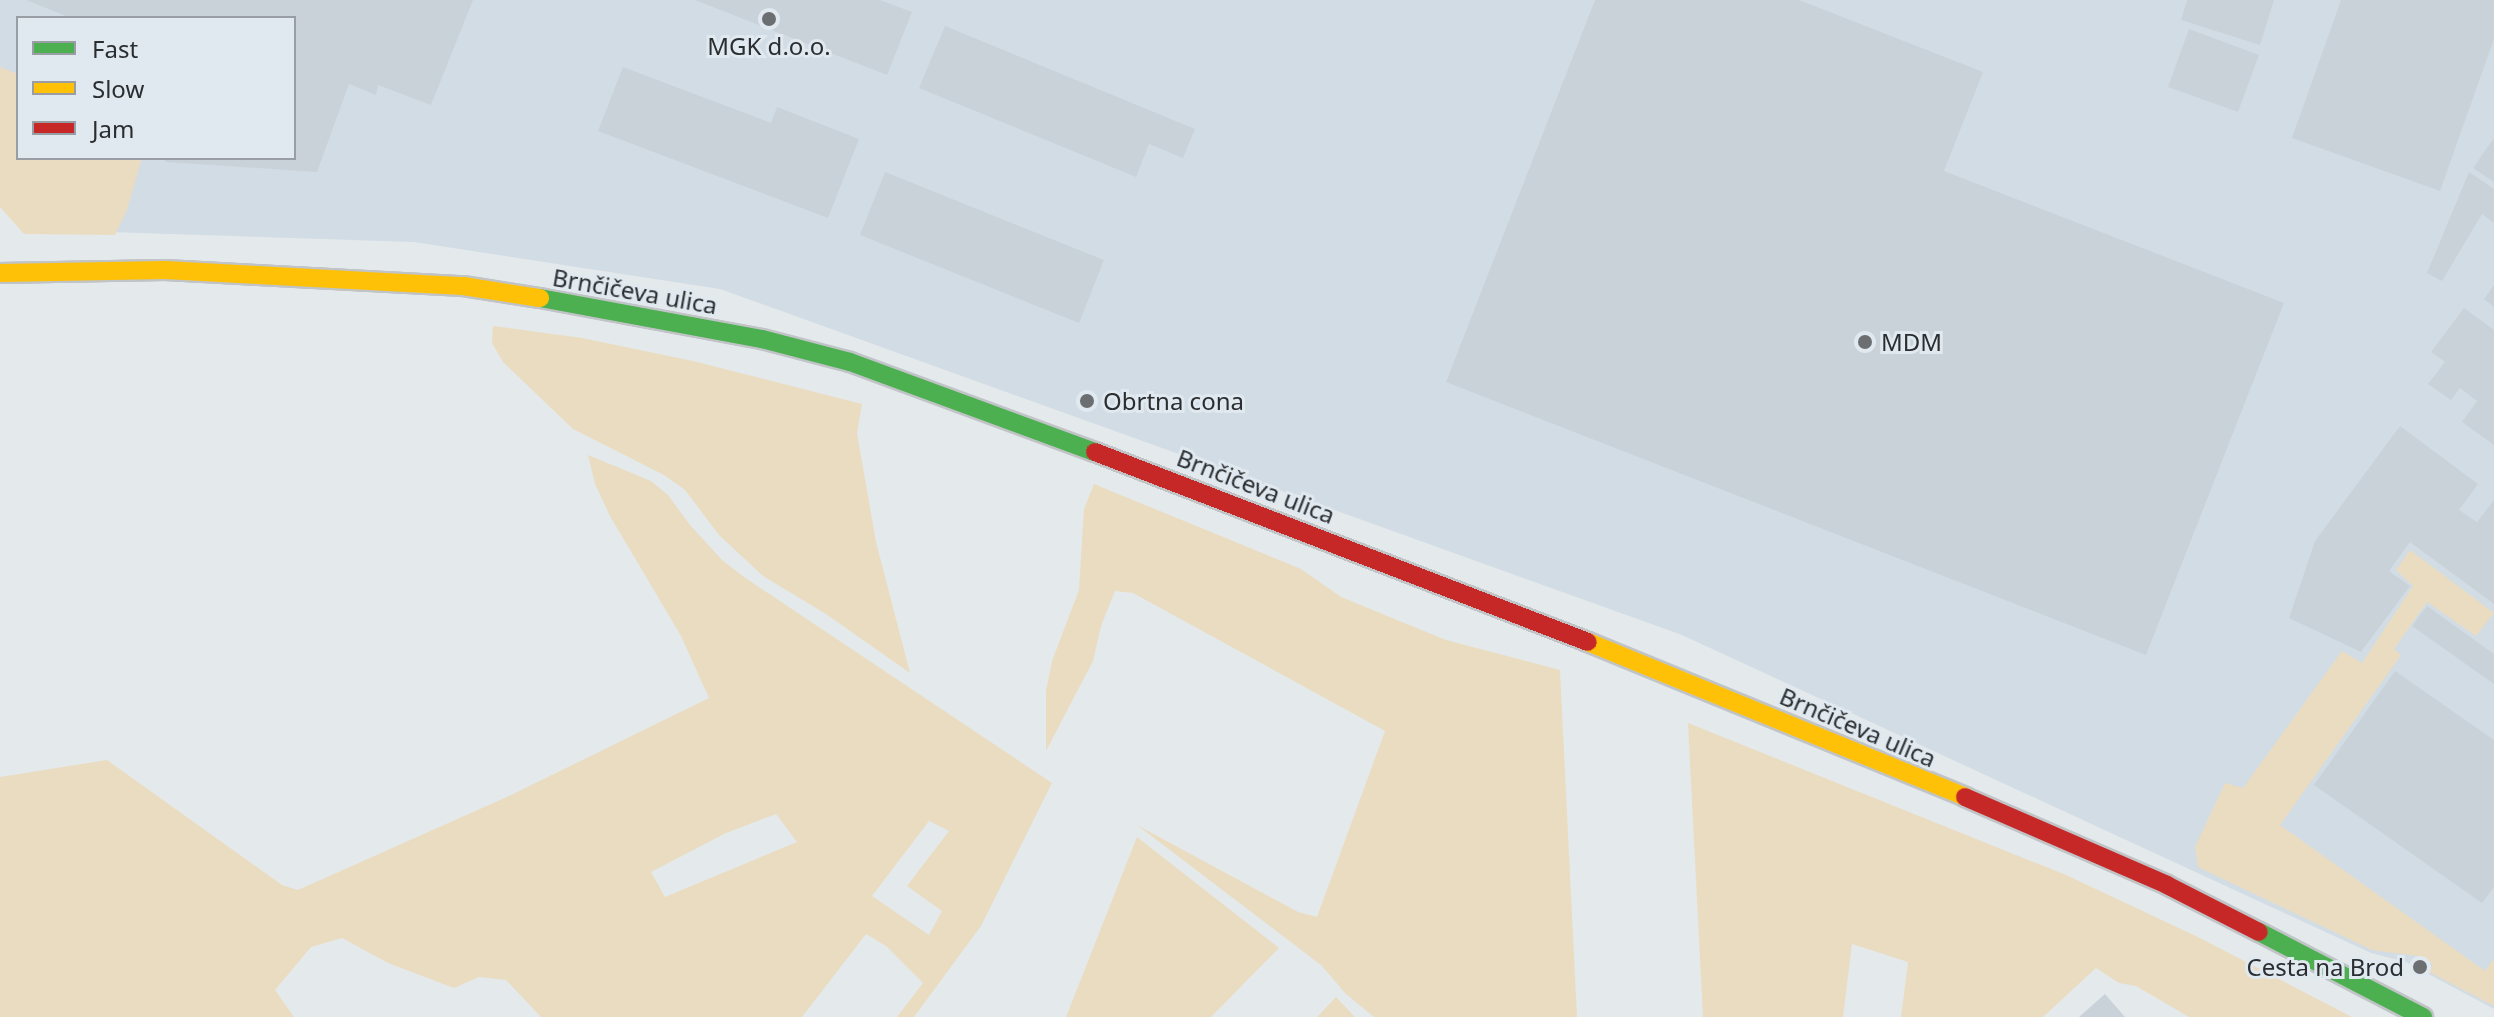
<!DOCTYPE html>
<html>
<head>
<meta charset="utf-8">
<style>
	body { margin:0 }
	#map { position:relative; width:2494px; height:1017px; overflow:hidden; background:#e4e9ec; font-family:"Noto Sans",sans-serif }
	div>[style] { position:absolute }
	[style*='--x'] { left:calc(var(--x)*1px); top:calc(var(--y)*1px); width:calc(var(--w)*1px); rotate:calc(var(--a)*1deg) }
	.built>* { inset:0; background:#d2dce4 }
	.green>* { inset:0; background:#eadcc0 }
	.building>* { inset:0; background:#c9d2d9 }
	.roads { filter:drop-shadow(2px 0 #c1c4c7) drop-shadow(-2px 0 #c1c4c7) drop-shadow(0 2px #c1c4c7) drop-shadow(0 -2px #c1c4c7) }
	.fast>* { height:18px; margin:-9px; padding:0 9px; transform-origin:9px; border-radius:9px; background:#4caf50 }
	.slow>* { height:18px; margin:-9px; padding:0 9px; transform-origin:9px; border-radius:9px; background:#ffc107 }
	.jam>* { height:18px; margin:-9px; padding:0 9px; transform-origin:9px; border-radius:9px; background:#c62828 }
	.dots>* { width:22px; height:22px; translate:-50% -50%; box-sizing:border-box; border:4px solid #e1e9f0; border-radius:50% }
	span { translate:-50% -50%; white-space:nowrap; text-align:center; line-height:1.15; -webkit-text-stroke:6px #e1e9f0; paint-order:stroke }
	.poi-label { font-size:24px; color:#2b2e30 }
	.left { translate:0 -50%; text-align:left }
	.right { translate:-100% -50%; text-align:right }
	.street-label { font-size:24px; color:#2b2e30 }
	.legend { position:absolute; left:16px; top:16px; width:280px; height:144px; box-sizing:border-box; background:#e1e9f0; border:2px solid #989ea3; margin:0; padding:10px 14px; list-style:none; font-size:24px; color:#2b2e30 }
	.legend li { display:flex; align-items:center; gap:16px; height:40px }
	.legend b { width:40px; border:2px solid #989ea3 }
</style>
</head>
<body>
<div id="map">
	<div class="built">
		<div style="clip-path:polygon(0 0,2494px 0,2494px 1009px,2406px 962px,2371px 953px,1682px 635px,720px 289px,414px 242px,110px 232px,133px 158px,294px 158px,294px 18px,18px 18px,18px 81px,0 74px)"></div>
	</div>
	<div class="green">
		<div style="clip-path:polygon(0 67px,18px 74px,18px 158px,142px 158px,127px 210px,115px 235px,24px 234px,0 207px)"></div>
		<div style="clip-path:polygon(493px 326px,582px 338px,693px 361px,862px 404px,857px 433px,876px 542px,910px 673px,826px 614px,763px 576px,719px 535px,685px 490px,664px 475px,573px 429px,503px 362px,492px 343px)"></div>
		<div style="clip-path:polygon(evenodd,588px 455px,651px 481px,668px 495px,690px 525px,722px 560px,744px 577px,1052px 783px,981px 926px,914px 1017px,897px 1017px,923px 983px,886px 946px,866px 934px,802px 1017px,541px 1017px,506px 980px,479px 977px,454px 988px,388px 963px,342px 938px,311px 947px,275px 990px,294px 1017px,0 1017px,0 777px,107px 760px,282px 885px,298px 890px,509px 796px,709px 698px,681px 636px,610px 516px,595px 484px,588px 455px,776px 814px,797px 842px,665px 897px,651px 872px,726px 833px,776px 814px,588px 455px,929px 821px,949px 831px,907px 886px,942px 911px,929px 935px,872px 896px,929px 821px)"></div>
		<div style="clip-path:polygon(1094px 484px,1301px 569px,1341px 597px,1446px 640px,1560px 670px,1577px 1017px,1374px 1017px,1346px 994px,1321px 965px,1137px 825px,1298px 912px,1317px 917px,1385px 731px,1133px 593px,1115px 591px,1101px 626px,1093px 661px,1046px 751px,1046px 691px,1052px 661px,1079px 590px,1084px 509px)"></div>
		<div style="clip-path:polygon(2410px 550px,2494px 613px,2476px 636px,2427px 602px,2394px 649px,2401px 655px,2280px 825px,2485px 971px,2494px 959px,2494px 1006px,2429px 972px,2433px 964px,2418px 956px,2372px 950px,2198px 867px,2195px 847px,2225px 783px,2243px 788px,2342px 651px,2362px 663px,2413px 586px,2396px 570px)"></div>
		<div style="clip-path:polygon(1688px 723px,2066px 875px,2200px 938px,2352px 1017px,2189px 1017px,2136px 986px,2119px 983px,2096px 968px,2043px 1017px,1901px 1017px,1908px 962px,1852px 944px,1843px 1017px,1703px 1017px)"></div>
		<div style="clip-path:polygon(1137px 837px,1279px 948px,1211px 1017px,1066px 1017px)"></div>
		<div style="clip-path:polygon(1336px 997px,1355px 1017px,1317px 1017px)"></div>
	</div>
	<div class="building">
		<div style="clip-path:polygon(26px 0,473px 0,431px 105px,378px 85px,376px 95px,349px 84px,317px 172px,165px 162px,166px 158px,294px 158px,294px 18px,71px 18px)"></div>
		<div style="clip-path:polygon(695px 0,880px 0,912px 12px,887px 75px)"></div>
		<div style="clip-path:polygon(1595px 0,1799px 0,1983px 72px,1944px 171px,2284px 303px,2146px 655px,1446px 382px)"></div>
		<div style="clip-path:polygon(2187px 0,2274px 0,2260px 45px,2181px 20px)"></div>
		<div style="clip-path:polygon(2341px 0,2494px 0,2494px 39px,2440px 191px,2292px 138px)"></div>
		<div style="clip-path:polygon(945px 26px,1195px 129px,1183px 158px,1149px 144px,1136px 177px,919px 88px)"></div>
		<div style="clip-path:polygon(2189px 29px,2259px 55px,2238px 112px,2168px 87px)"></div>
		<div style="clip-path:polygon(623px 67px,771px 123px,777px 107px,859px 139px,828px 218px,598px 131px)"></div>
		<div style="clip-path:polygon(2494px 138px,2494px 182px,2473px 168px)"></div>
		<div style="clip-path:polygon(885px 172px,1104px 260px,1079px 323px,860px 235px)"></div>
		<div style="clip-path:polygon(2469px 172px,2494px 189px,2494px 223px,2482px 214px,2442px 281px,2427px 273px)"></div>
		<div style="clip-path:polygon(2494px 285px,2494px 307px,2484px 299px)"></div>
		<div style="clip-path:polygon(2464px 308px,2494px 330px,2494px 445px,2462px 422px,2477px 401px,2460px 388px,2451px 400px,2428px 384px,2445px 362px,2431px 352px)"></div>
		<div style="clip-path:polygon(2400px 426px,2478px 484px,2459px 510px,2477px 522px,2494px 500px,2494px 604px,2410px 542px,2389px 571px,2410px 586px,2361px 652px,2289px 618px,2315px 541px)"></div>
		<div style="clip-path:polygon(2427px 606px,2494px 654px,2494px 684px,2412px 626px)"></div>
		<div style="clip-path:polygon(2395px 671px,2494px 740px,2494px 887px,2482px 903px,2314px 785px)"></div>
		<div style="clip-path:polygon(2105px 994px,2125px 1017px,2079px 1017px)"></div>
	</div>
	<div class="roads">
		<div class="fast">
			<div style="--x:540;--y:298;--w:226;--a:10.5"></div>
			<div style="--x:762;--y:339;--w:91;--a:14.6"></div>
			<div style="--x:850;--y:362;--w:261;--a:20.2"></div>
			<div style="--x:2259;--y:932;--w:185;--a:27.4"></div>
		</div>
		<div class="slow">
			<div style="--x:0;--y:273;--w:165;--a:-1"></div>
			<div style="--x:165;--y:270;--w:298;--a:3.1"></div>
			<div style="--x:463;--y:286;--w:78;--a:8.9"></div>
			<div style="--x:1588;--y:642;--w:408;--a:22.3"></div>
		</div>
		<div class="jam">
			<div style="--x:1095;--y:452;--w:528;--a:21.08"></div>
			<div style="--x:1965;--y:797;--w:220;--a:23.5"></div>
			<div style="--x:2167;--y:885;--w:103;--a:27.1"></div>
		</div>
	</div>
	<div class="dots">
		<div style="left:769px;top:19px;background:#6c6f72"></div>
		<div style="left:1865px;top:342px;background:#6c6f72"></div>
		<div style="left:1087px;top:401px;background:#6c6f72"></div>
		<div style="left:2420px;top:967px;background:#6c6f72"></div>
	</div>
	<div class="poi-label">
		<span style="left:769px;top:46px">MGK d.o.o.</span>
		<span class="left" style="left:1881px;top:342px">MDM</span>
		<span class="left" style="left:1103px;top:401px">Obrtna cona</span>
		<span class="right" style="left:2404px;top:967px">Cesta na Brod</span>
	</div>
	<div class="street-label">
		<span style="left:635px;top:291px;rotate:10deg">Brnčičeva ulica</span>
		<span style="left:1256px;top:486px;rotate:21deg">Brnčičeva ulica</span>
		<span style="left:1858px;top:727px;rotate:23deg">Brnčičeva ulica</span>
	</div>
	<ul class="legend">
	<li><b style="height:10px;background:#4caf50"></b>Fast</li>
	<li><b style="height:10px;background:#ffc107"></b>Slow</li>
	<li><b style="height:10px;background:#c62828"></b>Jam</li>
	</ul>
</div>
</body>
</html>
